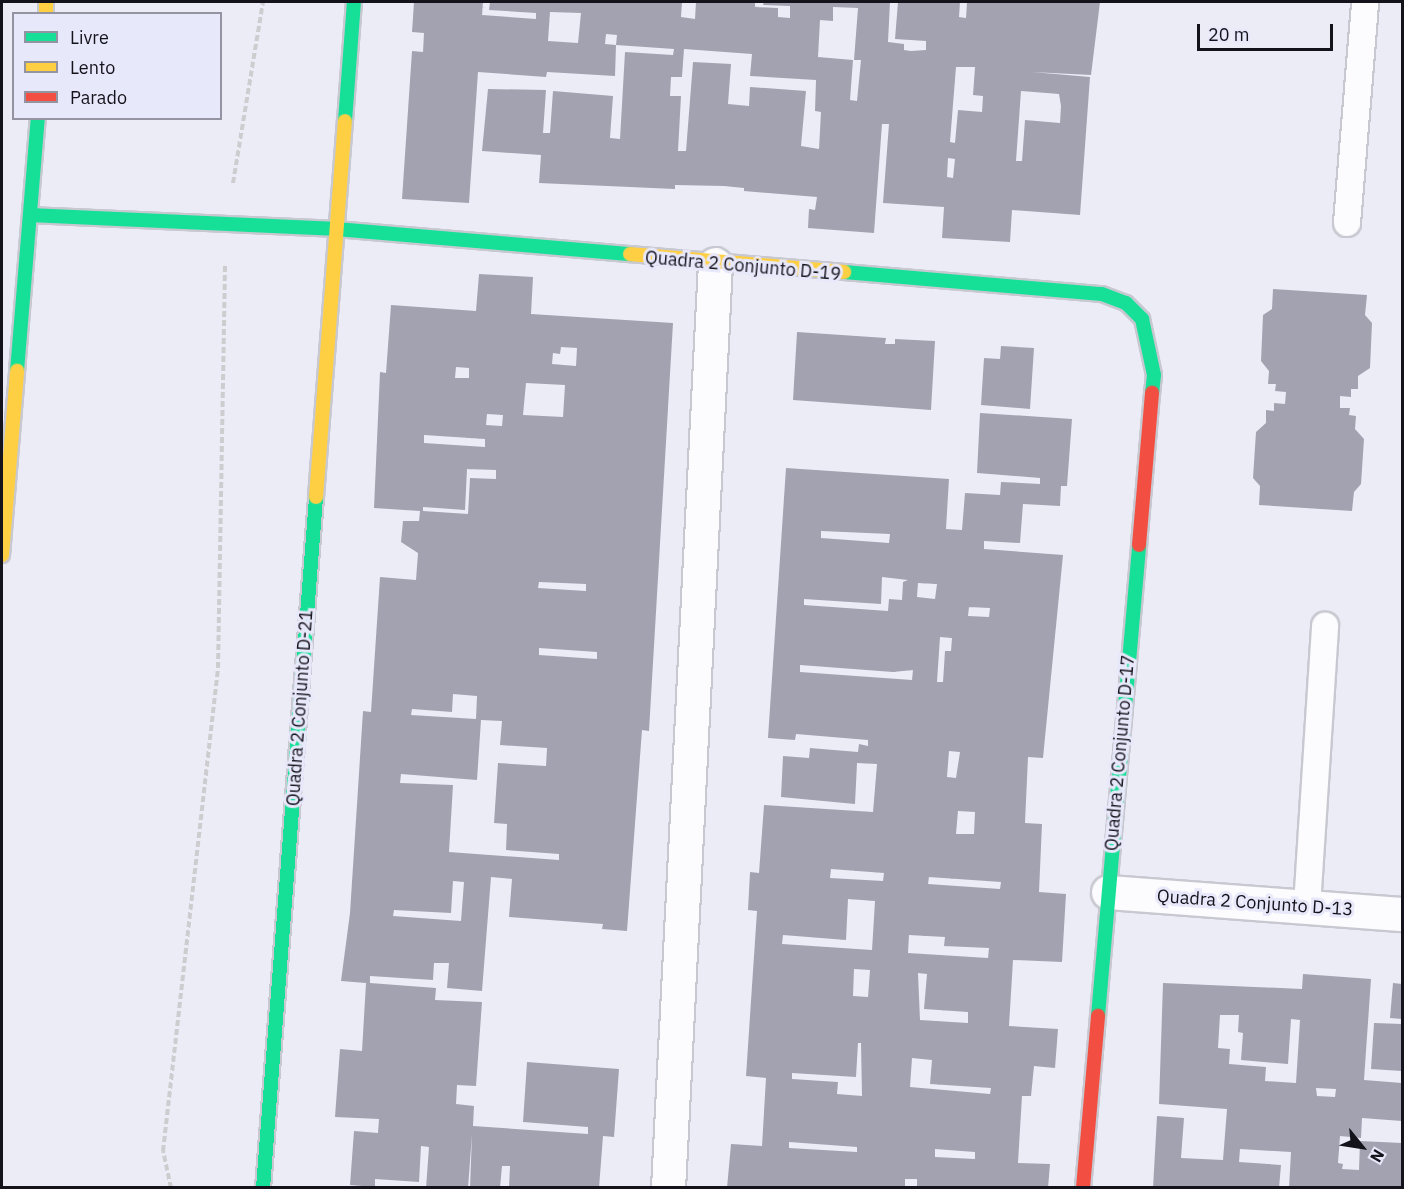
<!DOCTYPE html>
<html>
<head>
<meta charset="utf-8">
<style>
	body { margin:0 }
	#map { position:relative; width:1404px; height:1189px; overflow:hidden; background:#ececf7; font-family:"IBM Plex Sans",sans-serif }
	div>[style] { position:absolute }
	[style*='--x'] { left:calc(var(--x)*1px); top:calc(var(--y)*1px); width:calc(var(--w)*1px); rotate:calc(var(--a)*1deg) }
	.building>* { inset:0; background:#a3a2b0 }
	.path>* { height:4px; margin-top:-2px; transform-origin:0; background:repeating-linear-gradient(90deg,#cdcdd0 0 6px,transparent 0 9px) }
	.roads { filter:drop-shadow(2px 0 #c8c8d1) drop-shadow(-2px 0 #c8c8d1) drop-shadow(0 2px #c8c8d1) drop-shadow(0 -2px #c8c8d1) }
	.lane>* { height:26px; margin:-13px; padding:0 13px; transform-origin:13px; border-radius:13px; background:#fcfcfe }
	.street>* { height:33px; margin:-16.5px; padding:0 16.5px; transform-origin:16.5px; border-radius:16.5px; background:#fcfcfe }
	.fast>* { height:14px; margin:-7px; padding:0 7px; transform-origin:7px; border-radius:7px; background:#16e098 }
	.slow>* { height:14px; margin:-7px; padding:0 7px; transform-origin:7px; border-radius:7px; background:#ffcf43 }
	.jam>* { height:14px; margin:-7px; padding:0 7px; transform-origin:7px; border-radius:7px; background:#f24e42 }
	span { translate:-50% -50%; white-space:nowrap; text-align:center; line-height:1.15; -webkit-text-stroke:6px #e8e8fb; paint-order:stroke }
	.street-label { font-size:18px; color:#14131c }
	.frame { position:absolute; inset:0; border:3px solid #14131c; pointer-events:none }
	.legend { position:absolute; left:12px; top:12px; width:210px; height:108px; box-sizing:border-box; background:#e8e8fb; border:2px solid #9393a2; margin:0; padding:8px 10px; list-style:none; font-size:18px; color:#14131c }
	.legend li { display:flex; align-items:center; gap:12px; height:30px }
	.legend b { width:30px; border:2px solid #9393a2 }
	.north { position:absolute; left:1332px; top:1117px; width:60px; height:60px; -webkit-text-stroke:4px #e8e8fb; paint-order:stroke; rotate:120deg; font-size:16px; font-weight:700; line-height:24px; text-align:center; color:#14131c }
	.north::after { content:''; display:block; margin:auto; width:21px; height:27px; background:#14131c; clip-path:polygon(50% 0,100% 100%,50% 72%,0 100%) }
	.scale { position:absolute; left:1197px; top:24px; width:136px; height:27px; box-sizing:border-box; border:3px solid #14131c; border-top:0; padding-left:8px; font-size:18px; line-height:21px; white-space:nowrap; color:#14131c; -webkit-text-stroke:4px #e8e8fb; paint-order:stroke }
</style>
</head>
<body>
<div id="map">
	<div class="building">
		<div style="clip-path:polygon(evenodd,414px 2px,483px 2px,482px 15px,536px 19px,536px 13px,489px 10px,490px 2px,682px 2px,681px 17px,695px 19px,696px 2px,755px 2px,755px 7px,778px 8px,778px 17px,790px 18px,790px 6px,763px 5px,764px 2px,890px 2px,888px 42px,904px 44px,904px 50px,911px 51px,926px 50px,926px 41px,895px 39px,898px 2px,960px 2px,959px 17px,966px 18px,967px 2px,1100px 2px,1091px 75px,1032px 72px,1090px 77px,1080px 215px,1012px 210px,1010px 242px,942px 238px,944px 207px,883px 203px,889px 124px,882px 124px,874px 233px,808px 228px,809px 209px,815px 210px,817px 197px,744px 191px,744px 188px,724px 186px,675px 185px,675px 189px,539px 183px,541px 155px,482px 151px,488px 89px,546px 90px,543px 133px,550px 133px,553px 91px,613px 96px,610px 138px,620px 139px,625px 52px,673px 55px,674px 49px,616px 45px,615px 76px,547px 72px,546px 77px,478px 72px,469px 203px,402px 199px,412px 51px,423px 52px,424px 33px,412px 32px,414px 2px,833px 7px,858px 8px,854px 60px,861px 60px,857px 101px,850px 100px,853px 60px,818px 57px,820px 20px,833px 21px,833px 7px,414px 2px,550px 12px,581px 13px,578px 43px,548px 41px,550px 12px,414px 2px,606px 34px,617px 35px,616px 45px,605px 44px,606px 34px,414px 2px,684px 49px,752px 54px,750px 76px,816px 80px,815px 111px,821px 112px,819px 149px,801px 146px,806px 91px,750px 87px,749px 106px,728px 104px,731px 64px,693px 62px,686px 151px,678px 151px,681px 96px,670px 96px,671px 77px,682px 77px,684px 49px,414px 2px,956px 67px,975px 67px,973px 95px,983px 96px,982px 112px,958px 110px,955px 143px,950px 142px,956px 67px,414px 2px,1021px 91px,1059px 94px,1061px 106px,1060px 123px,1025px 120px,1022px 161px,1016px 161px,1021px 91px,414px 2px,948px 158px,955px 159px,953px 178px,947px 177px,948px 158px)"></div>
		<div style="clip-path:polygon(evenodd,479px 274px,533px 277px,531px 314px,673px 323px,649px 731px,642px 730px,627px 931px,602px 929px,603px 924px,509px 917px,512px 879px,491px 877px,482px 991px,447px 988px,449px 963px,434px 963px,433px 980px,370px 976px,370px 983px,436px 988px,435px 1000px,482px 1002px,476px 1086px,457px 1085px,456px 1104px,474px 1106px,473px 1126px,588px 1134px,588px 1127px,523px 1122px,527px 1062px,619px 1069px,614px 1137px,603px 1136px,599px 1188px,509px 1188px,510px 1166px,502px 1166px,500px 1188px,470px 1188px,472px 1134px,468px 1188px,426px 1188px,429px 1147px,421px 1146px,419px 1182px,375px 1179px,375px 1187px,350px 1185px,354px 1131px,378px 1133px,379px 1119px,335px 1117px,340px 1049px,362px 1051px,366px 983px,341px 981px,350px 913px,363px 711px,371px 712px,380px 577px,416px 580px,418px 553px,401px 542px,403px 521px,419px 521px,420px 511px,374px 508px,380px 372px,386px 373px,391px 305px,476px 311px,479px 274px,561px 347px,577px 348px,576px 366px,552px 364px,553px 353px,560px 354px,561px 347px,479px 274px,456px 367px,469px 368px,469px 378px,455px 378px,456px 367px,479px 274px,526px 383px,565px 385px,563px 417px,523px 415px,526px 383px,479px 274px,487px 414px,503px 415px,502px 426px,486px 425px,487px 414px,479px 274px,424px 435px,485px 439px,485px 447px,424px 443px,424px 435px,479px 274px,467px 469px,496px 470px,496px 479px,470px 478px,468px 514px,423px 511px,423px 507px,465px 510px,467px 469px,479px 274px,539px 582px,586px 584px,586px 591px,538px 588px,539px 582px,479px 274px,539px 648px,597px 652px,597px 659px,539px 655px,539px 648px,479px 274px,453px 694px,477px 696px,476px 719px,411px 715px,412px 709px,452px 712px,453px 694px,479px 274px,481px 720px,502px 721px,500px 745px,547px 748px,546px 766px,498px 763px,494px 823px,507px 824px,506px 850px,559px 854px,559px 860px,449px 852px,453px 785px,400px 783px,401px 774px,477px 780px,481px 720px,479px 274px,453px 881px,464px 882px,461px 921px,393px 916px,394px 910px,451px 913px,453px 881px)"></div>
		<div style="clip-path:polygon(1273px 289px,1367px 295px,1365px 315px,1372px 323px,1370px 368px,1358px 376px,1358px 389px,1351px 389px,1351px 397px,1340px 396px,1340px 408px,1350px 408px,1349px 415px,1356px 416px,1355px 429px,1364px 439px,1361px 484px,1354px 492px,1352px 511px,1259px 505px,1260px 486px,1253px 478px,1256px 432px,1266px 423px,1266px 410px,1274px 411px,1274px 403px,1285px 404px,1286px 392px,1275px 391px,1276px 384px,1268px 384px,1269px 371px,1261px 361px,1263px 315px,1272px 309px)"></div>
		<div style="clip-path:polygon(797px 332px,886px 338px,885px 344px,895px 344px,895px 339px,935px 341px,931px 410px,793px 400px)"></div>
		<div style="clip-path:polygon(1001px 346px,1034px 348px,1030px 409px,981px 405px,984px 358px,1000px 359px)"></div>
		<div style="clip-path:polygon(evenodd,980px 413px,1072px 419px,1067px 486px,1061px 486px,1060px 506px,1023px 504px,1020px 543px,984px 541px,984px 549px,1063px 555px,1043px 758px,1028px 757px,1025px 823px,1042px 824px,1039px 892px,1066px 894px,1062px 962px,1013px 960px,1009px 1026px,1058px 1029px,1055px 1068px,1034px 1066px,1031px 1096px,1022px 1096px,1018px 1163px,1050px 1164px,1048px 1188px,917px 1188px,917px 1179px,905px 1179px,905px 1188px,727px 1188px,731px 1144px,762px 1146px,766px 1078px,746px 1076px,757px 911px,748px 910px,750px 872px,759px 873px,764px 805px,873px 812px,877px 764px,857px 763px,855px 804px,781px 797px,783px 756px,809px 758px,810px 748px,858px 752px,859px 744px,868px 746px,868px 740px,796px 734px,795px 740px,768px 738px,786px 468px,949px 479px,946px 529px,962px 530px,965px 493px,1000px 495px,1001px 482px,1040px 484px,1040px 478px,977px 473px,980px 413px,821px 531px,890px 534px,889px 543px,821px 538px,821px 531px,980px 413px,882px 577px,908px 580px,903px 582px,902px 600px,889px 599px,888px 611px,804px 605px,804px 599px,881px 604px,882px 577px,980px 413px,918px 583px,937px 584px,935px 599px,917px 597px,918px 583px,980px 413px,969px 607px,990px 608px,989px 617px,968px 616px,969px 607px,980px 413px,940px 637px,952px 638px,951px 651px,945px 651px,943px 682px,937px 682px,940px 637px,980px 413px,800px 665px,893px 672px,913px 670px,912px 680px,800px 672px,800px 665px,980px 413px,949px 751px,960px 752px,956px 778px,947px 777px,949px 751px,980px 413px,958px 811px,975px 812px,974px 834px,956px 834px,958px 811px,980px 413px,831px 869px,884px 873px,883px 881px,830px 878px,831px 869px,980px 413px,929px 877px,1001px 882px,1000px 889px,928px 884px,929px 877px,980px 413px,848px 899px,875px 901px,872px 950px,782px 944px,783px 935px,846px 940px,848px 899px,980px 413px,909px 935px,945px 937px,944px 946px,989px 948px,988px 958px,908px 953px,909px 935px,980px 413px,854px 969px,870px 970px,868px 997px,853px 996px,854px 969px,980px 413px,918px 973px,927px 974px,924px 1009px,968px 1012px,968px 1023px,920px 1020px,918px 973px,980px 413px,858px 1043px,861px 1043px,862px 1096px,837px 1094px,838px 1082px,792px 1079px,792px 1073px,856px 1077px,858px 1043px,980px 413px,912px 1058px,932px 1060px,930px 1084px,991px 1088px,990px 1094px,910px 1087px,912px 1058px,980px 413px,789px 1142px,857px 1147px,857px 1152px,789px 1148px,789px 1142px,980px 413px,935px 1149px,975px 1152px,975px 1159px,935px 1157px,935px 1149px)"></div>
		<div style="clip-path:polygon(evenodd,1303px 974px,1371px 979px,1364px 1080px,1402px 1083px,1402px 1121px,1362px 1118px,1361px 1138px,1340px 1136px,1338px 1163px,1343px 1164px,1342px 1169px,1359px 1170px,1360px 1141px,1402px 1143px,1402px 1188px,1289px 1188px,1291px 1152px,1240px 1149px,1239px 1162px,1281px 1165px,1279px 1188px,1153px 1188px,1157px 1116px,1184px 1118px,1181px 1158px,1223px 1160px,1227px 1109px,1159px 1104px,1163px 983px,1302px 989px,1303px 974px,1220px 1015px,1239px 1015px,1238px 1032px,1243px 1033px,1241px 1060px,1288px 1064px,1291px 1019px,1300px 1020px,1296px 1083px,1265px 1081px,1266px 1067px,1229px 1064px,1230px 1049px,1218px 1048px,1220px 1015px,1303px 974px,1316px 1088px,1336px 1089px,1335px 1097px,1317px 1096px,1316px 1088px)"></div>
		<div style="clip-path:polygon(1393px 983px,1402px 984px,1402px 1019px,1390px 1018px)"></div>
		<div style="clip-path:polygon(1374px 1023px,1402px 1024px,1402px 1071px,1371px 1069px)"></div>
	</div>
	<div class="path">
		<div style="--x:233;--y:183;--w:183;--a:-80.6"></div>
		<div style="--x:171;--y:1188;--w:38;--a:-102"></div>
		<div style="--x:163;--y:1151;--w:486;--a:-83.5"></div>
		<div style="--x:218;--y:668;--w:403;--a:-89"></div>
	</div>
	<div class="roads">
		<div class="lane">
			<div style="--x:1347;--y:223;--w:222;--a:-85.3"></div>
			<div style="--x:1307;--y:906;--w:281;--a:-86.3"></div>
		</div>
		<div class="street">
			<div style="--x:1108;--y:892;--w:295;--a:4.3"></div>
			<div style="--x:668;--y:1188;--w:925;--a:-87.09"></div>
		</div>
		<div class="fast">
			<div style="--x:345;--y:121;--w:119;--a:-85.7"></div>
			<div style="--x:31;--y:215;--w:306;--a:2.6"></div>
			<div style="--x:337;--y:229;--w:294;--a:4.9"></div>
			<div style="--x:844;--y:272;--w:259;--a:4.9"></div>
			<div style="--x:1102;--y:294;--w:26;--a:21"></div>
			<div style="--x:1126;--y:303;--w:23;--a:45"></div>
			<div style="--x:1142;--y:319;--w:57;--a:77.9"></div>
			<div style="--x:1154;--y:375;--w:18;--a:96"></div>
			<div style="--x:17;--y:371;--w:254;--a:-85.3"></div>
			<div style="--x:1098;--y:1016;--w:473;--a:-85"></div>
			<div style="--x:263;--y:1188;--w:693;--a:-85.61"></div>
		</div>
		<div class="slow">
			<div style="--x:46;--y:2;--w:12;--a:90"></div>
			<div style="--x:630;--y:254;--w:215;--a:4.8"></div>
			<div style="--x:316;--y:497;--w:377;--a:-85.6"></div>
			<div style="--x:2;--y:555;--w:185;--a:-85.3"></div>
		</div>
		<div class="jam">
			<div style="--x:1139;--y:545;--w:153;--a:-85.1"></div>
			<div style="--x:1083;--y:1188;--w:173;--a:-85"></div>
		</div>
	</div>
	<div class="street-label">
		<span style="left:743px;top:266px;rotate:5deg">Quadra 2 Conjunto D-19</span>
		<span style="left:300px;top:708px;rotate:-86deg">Quadra 2 Conjunto D-21</span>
		<span style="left:1120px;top:753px;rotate:-85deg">Quadra 2 Conjunto D-17</span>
		<span style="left:1255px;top:903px;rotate:4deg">Quadra 2 Conjunto D-13</span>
	</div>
	<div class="frame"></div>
	<ul class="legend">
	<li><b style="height:8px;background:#16e098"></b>Livre</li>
	<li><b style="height:8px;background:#ffcf43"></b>Lento</li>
	<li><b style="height:8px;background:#f24e42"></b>Parado</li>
	</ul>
	<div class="north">N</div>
	<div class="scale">20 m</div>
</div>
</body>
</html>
